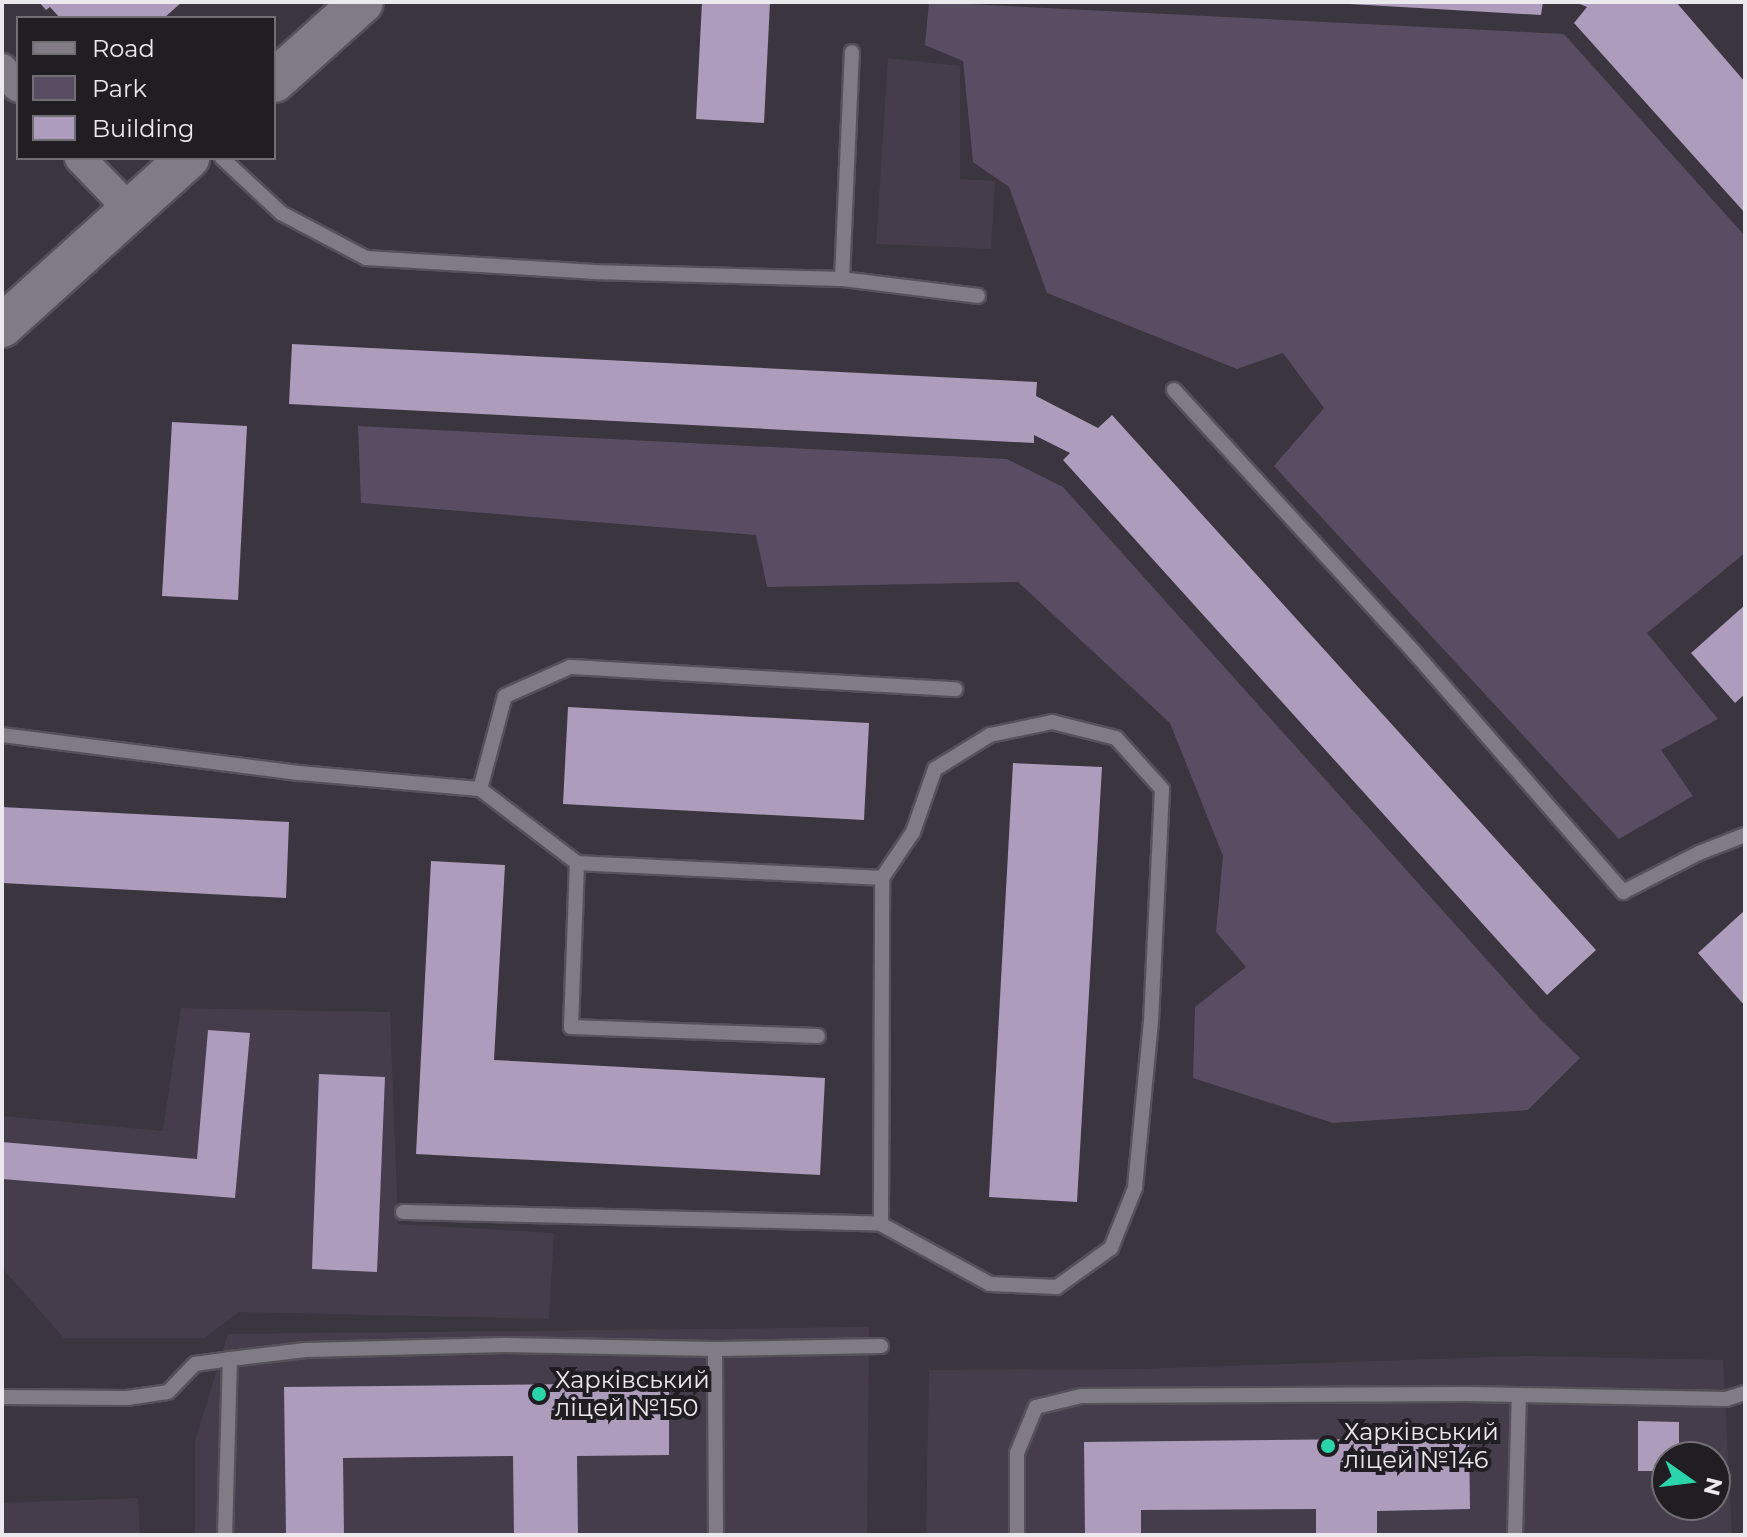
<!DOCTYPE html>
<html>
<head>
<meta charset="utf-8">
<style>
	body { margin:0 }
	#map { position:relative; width:1747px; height:1537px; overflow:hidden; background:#3a353e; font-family:Montserrat,sans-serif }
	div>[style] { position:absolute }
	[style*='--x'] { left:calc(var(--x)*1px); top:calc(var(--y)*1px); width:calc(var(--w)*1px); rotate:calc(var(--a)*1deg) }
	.built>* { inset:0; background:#463d4c }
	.green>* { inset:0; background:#594d63 }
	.building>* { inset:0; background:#ad9cbc }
	.roads { filter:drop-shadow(2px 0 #565159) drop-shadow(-2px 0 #565159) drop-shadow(0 2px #565159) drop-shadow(0 -2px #565159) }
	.lane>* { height:14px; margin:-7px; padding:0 7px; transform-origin:7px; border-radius:7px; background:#817b86 }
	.street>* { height:30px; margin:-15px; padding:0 15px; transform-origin:15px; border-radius:15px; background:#817b86 }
	.secondary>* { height:42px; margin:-21px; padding:0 21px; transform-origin:21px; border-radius:21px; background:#817b86 }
	.dots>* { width:22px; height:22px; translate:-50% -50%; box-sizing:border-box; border:4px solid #201e22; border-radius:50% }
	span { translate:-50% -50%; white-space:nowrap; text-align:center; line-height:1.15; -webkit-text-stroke:8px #201e22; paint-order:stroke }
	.poi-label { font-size:24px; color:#ebe8ee }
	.left { translate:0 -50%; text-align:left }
	.frame { position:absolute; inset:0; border:4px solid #ebe8ee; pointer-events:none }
	.legend { position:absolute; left:16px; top:16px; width:260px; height:144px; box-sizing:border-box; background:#201e22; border:2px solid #716f74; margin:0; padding:10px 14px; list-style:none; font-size:24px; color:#ebe8ee }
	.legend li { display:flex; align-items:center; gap:16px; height:40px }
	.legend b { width:40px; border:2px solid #716f74 }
	.north { position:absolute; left:1651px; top:1441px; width:80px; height:80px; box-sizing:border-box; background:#201e22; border:2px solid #716f74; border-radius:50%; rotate:104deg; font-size:22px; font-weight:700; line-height:32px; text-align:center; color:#ebe8ee }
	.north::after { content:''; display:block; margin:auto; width:28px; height:36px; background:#2ad5ac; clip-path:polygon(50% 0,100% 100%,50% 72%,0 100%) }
</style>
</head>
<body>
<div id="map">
	<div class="built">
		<div style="clip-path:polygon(888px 58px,960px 66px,960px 179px,995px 181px,991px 249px,876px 244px)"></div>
		<div style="clip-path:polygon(181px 1008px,390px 1012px,398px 1224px,554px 1233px,549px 1319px,239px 1312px,204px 1338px,64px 1338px,2px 1268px,2px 1116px,163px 1131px)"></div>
		<div style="clip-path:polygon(869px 1327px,867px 1535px,195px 1535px,195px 1441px,228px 1334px)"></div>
		<div style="clip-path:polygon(evenodd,1529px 1356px,1723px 1360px,1732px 1535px,926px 1535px,929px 1370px,1137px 1369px,1529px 1356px,1667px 1457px,1715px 1457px,1715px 1505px,1667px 1505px,1667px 1457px)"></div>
		<div style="clip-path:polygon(138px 1498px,140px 1535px,2px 1535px,2px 1503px)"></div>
	</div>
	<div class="green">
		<div style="clip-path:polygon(929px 2px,1564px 34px,1745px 236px,1745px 553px,1647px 633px,1718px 719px,1661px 750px,1693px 796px,1619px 839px,1274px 466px,1324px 408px,1283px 353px,1237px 369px,1047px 293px,1009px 187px,973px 162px,963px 61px,925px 45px)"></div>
		<div style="clip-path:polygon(358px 426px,1007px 459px,1063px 487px,1539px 1018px,1580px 1058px,1528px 1110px,1333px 1123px,1193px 1078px,1195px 1007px,1246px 967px,1216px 932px,1223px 856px,1170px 723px,1018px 582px,767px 587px,756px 535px,361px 503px)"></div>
	</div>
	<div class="building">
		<div style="clip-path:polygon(39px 2px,182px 2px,164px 18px,60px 18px,50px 7px,46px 10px)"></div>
		<div style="clip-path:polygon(702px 2px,770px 2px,764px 123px,696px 119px)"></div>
		<div style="clip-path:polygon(1315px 2px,1543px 2px,1541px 15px)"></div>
		<div style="clip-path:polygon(1575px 2px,1676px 2px,1745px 82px,1745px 213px,1574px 23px,1587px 7px)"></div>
		<div style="clip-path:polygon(292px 344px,1037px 382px,1036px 396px,1098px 428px,1112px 415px,1596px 950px,1547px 995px,1063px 460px,1070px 453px,1034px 435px,1034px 443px,289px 404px)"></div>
		<div style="clip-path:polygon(172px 422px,247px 426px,238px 600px,162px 596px)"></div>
		<div style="clip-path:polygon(1745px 605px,1745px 694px,1735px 703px,1691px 653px)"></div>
		<div style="clip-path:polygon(568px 707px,869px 723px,864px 820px,563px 804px)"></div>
		<div style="clip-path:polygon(1013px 763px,1102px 767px,1077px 1202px,989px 1197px)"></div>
		<div style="clip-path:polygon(2px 807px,289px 822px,286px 898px,2px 883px)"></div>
		<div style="clip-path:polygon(431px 861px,505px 865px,494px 1060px,825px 1078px,820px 1175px,416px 1154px)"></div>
		<div style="clip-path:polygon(1745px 910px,1745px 1006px,1698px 953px)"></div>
		<div style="clip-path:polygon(208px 1030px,250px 1033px,235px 1198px,2px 1179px,2px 1142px,197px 1159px)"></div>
		<div style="clip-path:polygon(319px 1074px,385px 1077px,377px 1272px,312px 1269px)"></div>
		<div style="clip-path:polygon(669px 1383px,669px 1455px,577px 1456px,578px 1535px,514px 1535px,513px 1456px,343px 1458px,344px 1535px,286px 1535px,284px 1387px)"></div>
		<div style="clip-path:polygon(1638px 1421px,1679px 1422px,1679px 1457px,1667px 1457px,1667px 1471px,1638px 1471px)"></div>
		<div style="clip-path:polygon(1469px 1438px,1470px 1509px,1377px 1511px,1377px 1535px,1316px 1535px,1316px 1509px,1141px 1510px,1141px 1535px,1085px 1535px,1084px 1442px)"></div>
	</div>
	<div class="roads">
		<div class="lane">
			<div style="--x:222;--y:158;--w:81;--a:43"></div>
			<div style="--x:281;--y:213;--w:96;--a:27.9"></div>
			<div style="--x:366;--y:258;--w:226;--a:3.5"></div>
			<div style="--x:592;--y:272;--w:250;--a:1.6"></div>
			<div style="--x:842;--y:279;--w:227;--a:-87.5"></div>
			<div style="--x:842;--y:279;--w:137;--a:7.1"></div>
			<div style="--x:1174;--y:390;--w:354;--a:47.5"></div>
			<div style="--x:1413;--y:651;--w:320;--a:48.9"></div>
			<div style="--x:1623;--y:892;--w:85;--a:-27.2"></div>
			<div style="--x:1699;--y:853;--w:49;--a:-21.4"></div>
			<div style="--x:1052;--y:722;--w:66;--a:14"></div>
			<div style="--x:1116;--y:738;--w:69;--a:48"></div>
			<div style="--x:1162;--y:789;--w:232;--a:92.7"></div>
			<div style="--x:1151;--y:1021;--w:168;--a:95.5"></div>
			<div style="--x:1135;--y:1188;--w:65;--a:111.8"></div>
			<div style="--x:1111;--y:1248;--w:67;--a:144.2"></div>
			<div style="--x:1057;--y:1287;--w:67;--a:-177.4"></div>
			<div style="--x:990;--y:1284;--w:124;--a:-151.2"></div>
			<div style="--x:881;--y:1224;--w:346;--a:-89.8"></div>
			<div style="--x:882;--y:878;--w:55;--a:-56"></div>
			<div style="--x:913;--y:832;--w:67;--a:-70.8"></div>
			<div style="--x:935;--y:769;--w:65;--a:-31.7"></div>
			<div style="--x:990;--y:735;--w:63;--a:-11.8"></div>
			<div style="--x:2;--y:735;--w:300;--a:7.3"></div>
			<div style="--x:300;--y:773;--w:181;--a:5.1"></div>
			<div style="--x:480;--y:789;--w:122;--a:37.3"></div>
			<div style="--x:577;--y:863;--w:305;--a:2.8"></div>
			<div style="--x:480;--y:789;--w:96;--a:-75"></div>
			<div style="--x:505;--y:696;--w:71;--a:-24"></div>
			<div style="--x:570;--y:667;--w:386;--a:3.3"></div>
			<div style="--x:577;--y:863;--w:164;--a:92.1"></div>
			<div style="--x:571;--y:1027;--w:247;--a:2.1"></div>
			<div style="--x:403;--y:1212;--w:478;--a:1.4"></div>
			<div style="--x:715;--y:1349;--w:186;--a:89.7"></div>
			<div style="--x:2;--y:1397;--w:125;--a:0.5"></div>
			<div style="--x:127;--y:1398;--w:41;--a:-8.3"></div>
			<div style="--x:168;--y:1392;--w:39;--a:-46"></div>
			<div style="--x:195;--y:1364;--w:35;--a:-8"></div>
			<div style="--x:225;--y:1535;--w:176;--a:-88.4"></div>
			<div style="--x:230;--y:1359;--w:76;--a:-6.8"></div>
			<div style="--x:305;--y:1350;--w:200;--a:-1.4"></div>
			<div style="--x:505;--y:1345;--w:210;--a:1.1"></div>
			<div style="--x:715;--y:1349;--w:166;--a:-1"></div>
			<div style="--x:1017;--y:1535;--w:82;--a:-90"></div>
			<div style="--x:1017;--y:1453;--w:50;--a:-67.6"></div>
			<div style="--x:1036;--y:1407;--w:46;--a:-13.7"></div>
			<div style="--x:1081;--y:1396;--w:386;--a:-0.3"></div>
			<div style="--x:1467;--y:1394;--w:259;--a:1.1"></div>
			<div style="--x:1726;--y:1399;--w:20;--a:-18"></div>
			<div style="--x:1515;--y:1535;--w:140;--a:-88.4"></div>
		</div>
		<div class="street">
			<div style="--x:2;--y:69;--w:24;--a:48"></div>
			<div style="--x:80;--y:158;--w:74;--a:46.1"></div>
		</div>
		<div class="secondary">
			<div style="--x:274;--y:81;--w:118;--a:-41.9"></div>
			<div style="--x:2;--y:326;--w:251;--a:-42.1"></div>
		</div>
	</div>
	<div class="dots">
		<div style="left:539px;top:1394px;background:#2ad5ac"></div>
		<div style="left:1328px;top:1446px;background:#2ad5ac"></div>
	</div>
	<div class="poi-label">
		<span class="left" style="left:555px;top:1394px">Харківський<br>ліцей №150</span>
		<span class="left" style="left:1344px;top:1446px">Харківський<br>ліцей №146</span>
	</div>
	<div class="frame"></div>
	<ul class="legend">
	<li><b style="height:10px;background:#817b86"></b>Road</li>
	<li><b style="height:22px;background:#594d63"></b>Park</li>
	<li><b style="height:22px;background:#ad9cbc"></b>Building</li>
	</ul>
	<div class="north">N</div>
</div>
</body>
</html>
